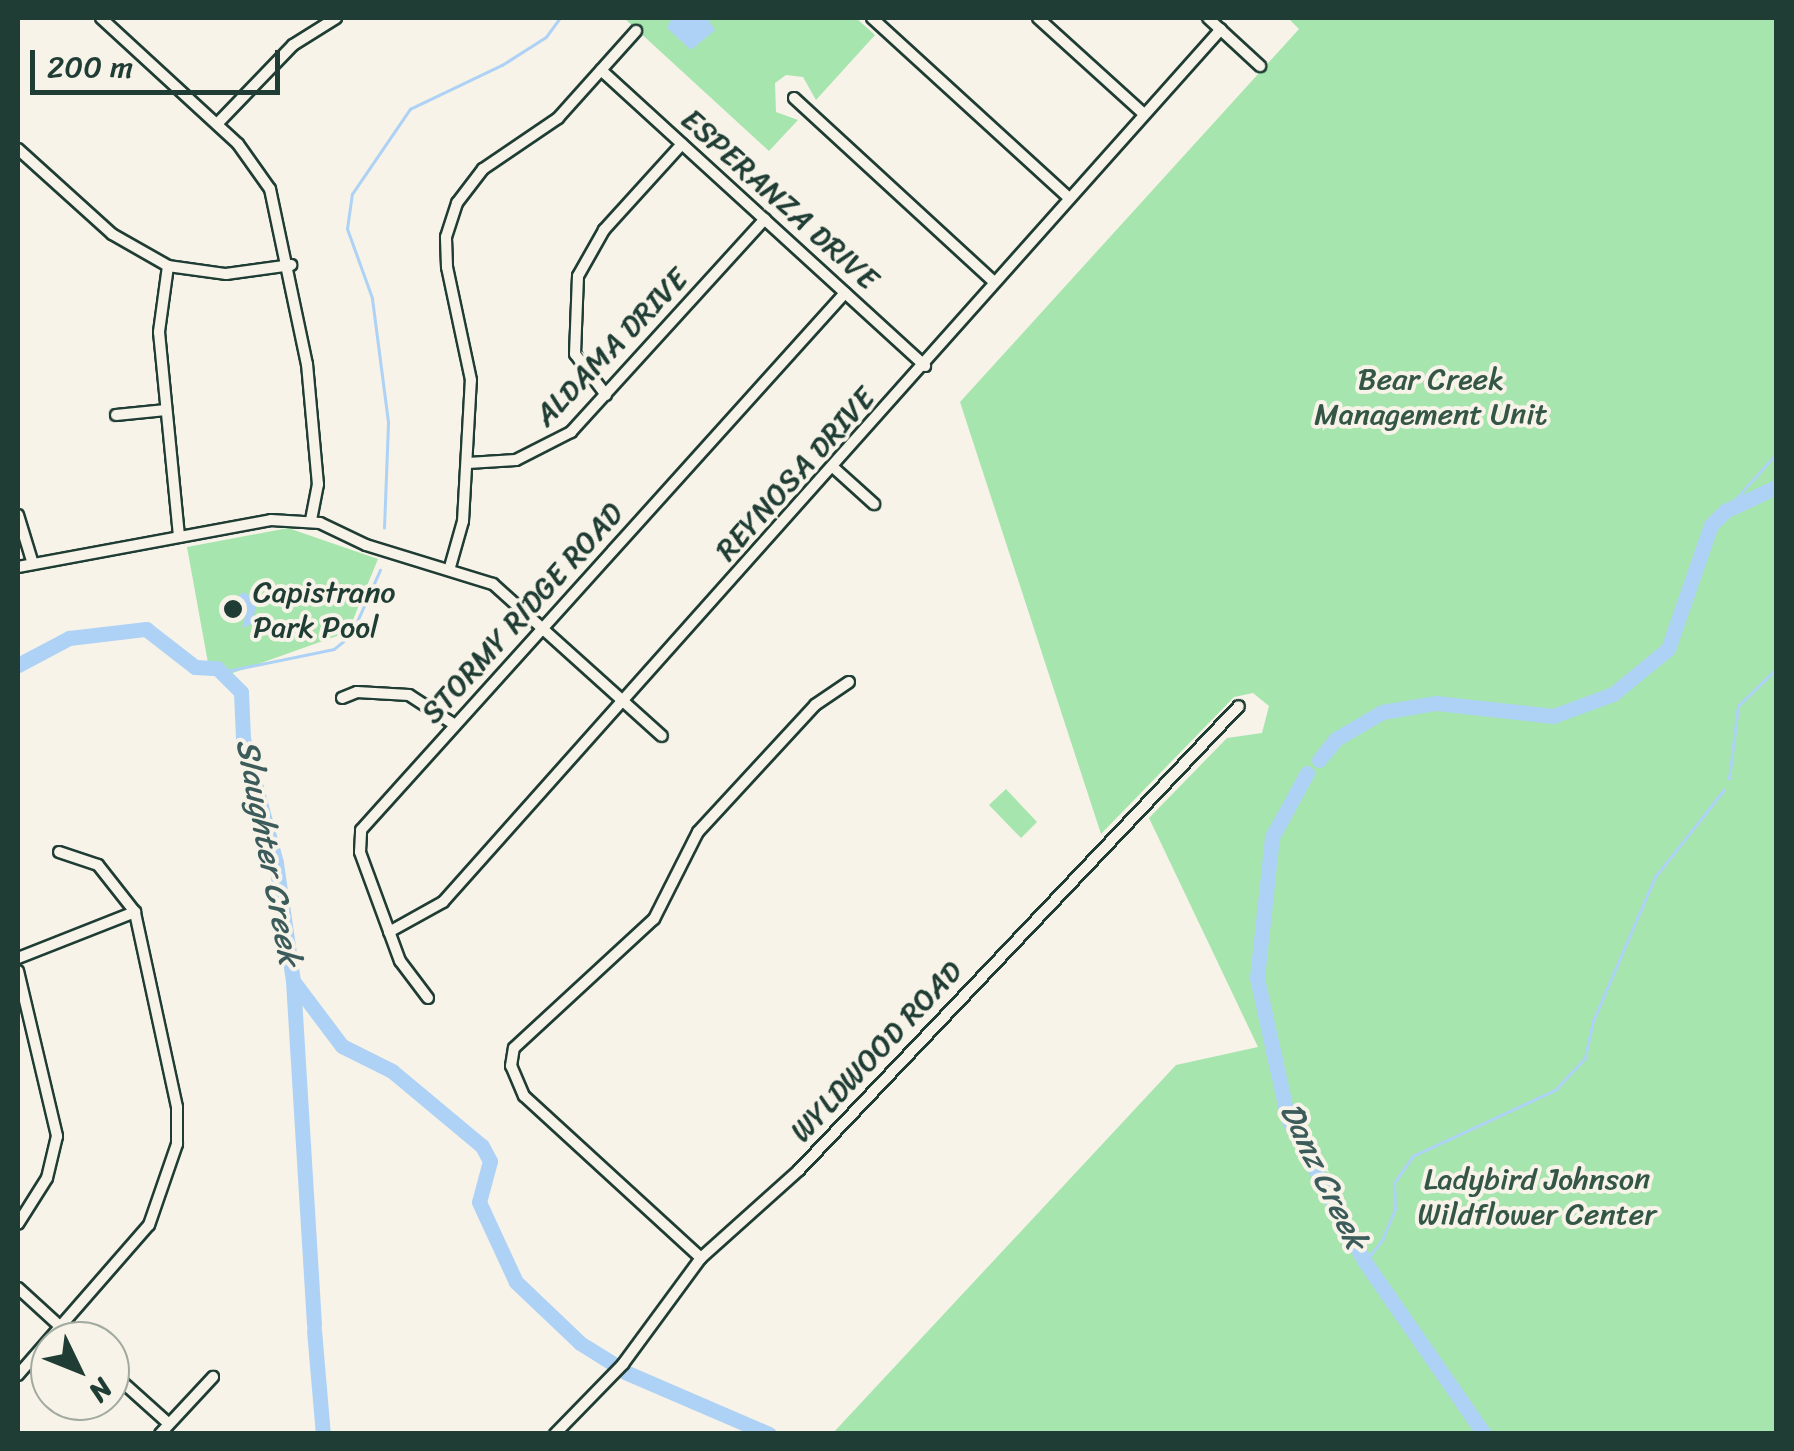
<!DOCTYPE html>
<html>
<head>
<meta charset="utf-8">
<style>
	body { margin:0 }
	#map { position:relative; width:1794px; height:1451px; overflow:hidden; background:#f7f3e8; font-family:Sriracha,sans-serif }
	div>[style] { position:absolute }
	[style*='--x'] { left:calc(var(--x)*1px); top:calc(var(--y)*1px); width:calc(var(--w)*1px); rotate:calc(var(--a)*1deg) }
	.green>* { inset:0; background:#a6e5ad }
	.water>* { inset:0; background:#aed2f6 }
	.stream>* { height:2.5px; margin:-1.25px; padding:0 1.25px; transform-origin:1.25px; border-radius:1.25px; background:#aed2f6 }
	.river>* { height:15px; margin:-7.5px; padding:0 7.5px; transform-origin:7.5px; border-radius:7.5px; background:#aed2f6 }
	.roads { filter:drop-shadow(2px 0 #1f3d34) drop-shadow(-2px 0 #1f3d34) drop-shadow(0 2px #1f3d34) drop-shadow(0 -2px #1f3d34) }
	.minor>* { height:10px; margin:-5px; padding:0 5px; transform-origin:5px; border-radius:5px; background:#f7f3e8 }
	.dots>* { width:28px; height:28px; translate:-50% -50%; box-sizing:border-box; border:5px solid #f7f3e8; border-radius:50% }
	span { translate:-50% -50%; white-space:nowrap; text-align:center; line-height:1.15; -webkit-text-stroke:8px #f7f3e8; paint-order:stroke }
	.street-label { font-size:30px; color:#1f3d34 }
	.park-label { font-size:30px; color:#335646 }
	.poi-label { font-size:30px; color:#1f3d34 }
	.left { translate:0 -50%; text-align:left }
	.water-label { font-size:32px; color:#3c5b5b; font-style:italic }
	.frame { position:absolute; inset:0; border:20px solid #1f3d34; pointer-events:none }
	.north { position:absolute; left:30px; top:1321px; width:100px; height:100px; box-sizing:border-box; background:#f7f3e8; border:2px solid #a1aaa0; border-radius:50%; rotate:133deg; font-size:28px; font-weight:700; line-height:40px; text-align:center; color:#1f3d34 }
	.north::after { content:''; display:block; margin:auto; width:35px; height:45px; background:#1f3d34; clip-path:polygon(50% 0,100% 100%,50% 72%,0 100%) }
	.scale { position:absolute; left:30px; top:50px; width:250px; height:45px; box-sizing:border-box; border:5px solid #1f3d34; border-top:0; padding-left:12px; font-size:30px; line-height:35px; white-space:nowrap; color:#1f3d34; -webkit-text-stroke:8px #f7f3e8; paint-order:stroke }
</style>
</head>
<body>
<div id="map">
	<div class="green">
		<div style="clip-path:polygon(624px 18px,856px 18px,875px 35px,816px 100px,803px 77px,786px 75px,775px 83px,776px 112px,798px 120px,769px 151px)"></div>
		<div style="clip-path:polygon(1288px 18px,1776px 18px,1776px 1433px,832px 1434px,1176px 1065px,1258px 1047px,1149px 818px,1227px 738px,1262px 733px,1269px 706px,1253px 693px,1234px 697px,1101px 834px,960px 402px,1299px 29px)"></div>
		<div style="clip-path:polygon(288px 528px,378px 559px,348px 632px,227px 675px,208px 663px,187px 547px)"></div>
		<div style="clip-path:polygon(1006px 789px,1037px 822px,1021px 838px,989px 805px)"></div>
	</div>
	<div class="water">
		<div style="clip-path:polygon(672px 18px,707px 18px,715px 30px,691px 50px,667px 28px)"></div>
		<div style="clip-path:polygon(244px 592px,257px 602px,252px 624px,242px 628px,247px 609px,229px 617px,223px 607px)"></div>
	</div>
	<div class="stream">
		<div style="--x:1725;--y:511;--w:76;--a:-48.2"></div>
		<div style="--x:384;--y:528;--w:106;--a:-87.8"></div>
		<div style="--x:388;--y:422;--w:125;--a:-97.4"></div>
		<div style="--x:372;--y:298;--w:73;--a:-109.9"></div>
		<div style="--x:347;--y:229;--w:35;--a:-82"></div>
		<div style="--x:352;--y:194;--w:103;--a:-55.7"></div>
		<div style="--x:410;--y:109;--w:102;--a:-25.6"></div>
		<div style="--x:502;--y:65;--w:52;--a:-32.5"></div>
		<div style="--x:546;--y:37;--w:24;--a:-54"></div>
		<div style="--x:222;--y:672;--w:114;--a:-11.6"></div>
		<div style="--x:334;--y:649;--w:22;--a:-39"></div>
		<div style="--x:351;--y:635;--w:71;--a:-66"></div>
		<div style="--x:1729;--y:779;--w:74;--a:-83"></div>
		<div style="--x:1738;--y:706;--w:53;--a:-44.2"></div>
		<div style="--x:1365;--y:1262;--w:28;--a:-52"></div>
		<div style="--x:1382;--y:1240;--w:33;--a:-67"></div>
		<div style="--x:1395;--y:1210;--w:27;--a:-92"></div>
		<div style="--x:1394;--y:1183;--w:33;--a:-55"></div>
		<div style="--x:1413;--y:1156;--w:157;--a:-24.9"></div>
		<div style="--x:1555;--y:1090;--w:44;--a:-46.8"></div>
		<div style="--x:1585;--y:1058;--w:38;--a:-78"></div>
		<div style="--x:1593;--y:1021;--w:157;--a:-66.7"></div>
		<div style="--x:1655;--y:877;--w:111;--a:-51.6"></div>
	</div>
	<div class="river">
		<div style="--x:18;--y:665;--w:58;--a:-27.9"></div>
		<div style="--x:69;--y:638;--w:78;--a:-6.7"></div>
		<div style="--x:146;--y:629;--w:62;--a:37.8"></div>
		<div style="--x:195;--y:667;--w:22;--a:3"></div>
		<div style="--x:217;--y:668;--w:34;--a:45"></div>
		<div style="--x:241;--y:692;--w:46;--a:87.5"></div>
		<div style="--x:243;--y:738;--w:129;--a:75.2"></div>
		<div style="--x:276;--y:863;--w:119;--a:81.8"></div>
		<div style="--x:293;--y:981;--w:344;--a:86.5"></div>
		<div style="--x:1319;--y:760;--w:27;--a:-51"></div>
		<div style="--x:1336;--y:739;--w:53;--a:-30.4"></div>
		<div style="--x:1382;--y:712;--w:55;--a:-9.5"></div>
		<div style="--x:1436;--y:703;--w:118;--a:6.3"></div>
		<div style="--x:1553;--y:716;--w:64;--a:-20.1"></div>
		<div style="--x:1613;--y:694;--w:71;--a:-39.3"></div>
		<div style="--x:1668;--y:649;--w:131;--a:-70.9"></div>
		<div style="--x:1711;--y:525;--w:20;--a:-45"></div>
		<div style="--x:1725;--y:511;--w:56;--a:-25.2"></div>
		<div style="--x:1307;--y:773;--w:73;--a:118.7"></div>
		<div style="--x:1272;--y:837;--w:142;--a:96.1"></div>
		<div style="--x:1257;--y:978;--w:144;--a:77.6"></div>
		<div style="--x:1288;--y:1119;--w:162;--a:61.7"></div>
		<div style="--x:1365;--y:1262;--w:209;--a:55.3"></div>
		<div style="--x:293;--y:981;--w:81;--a:53"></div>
		<div style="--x:342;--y:1046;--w:56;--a:26.6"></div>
		<div style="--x:392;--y:1071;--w:117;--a:39.8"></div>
		<div style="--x:482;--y:1146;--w:17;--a:62"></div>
		<div style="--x:490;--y:1161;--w:42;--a:105"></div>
		<div style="--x:479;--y:1202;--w:88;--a:65.2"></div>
		<div style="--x:516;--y:1282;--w:88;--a:43.6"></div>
		<div style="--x:580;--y:1343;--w:39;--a:32"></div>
		<div style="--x:314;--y:1330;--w:104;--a:85.1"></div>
		<div style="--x:625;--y:1372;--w:157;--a:23.3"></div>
	</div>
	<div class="roads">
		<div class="minor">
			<div style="--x:101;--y:18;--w:186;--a:42.6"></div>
			<div style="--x:238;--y:144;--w:55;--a:54.6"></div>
			<div style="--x:270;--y:189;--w:179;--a:78.1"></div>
			<div style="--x:307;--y:364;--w:121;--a:84.8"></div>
			<div style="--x:318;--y:484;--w:38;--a:101"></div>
			<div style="--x:872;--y:18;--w:265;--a:42.4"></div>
			<div style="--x:1038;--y:18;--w:143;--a:42.2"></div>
			<div style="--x:1208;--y:18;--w:71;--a:42.7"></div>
			<div style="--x:601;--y:70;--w:439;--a:42.4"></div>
			<div style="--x:794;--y:98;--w:270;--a:42.6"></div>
			<div style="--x:217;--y:124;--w:110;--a:-46.1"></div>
			<div style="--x:293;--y:45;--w:51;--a:-32.1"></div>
			<div style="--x:18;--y:149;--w:127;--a:42.1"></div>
			<div style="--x:112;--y:234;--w:64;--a:29.7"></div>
			<div style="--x:168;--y:266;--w:59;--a:7.9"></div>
			<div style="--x:226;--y:274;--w:66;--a:-7.9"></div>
			<div style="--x:168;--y:266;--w:67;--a:97.8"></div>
			<div style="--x:159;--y:332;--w:206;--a:84.4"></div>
			<div style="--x:606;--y:395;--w:51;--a:-127.1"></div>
			<div style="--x:575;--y:354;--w:78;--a:-87.8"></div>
			<div style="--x:578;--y:276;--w:53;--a:-60.5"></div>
			<div style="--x:604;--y:230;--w:116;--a:-47.8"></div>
			<div style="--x:116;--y:415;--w:50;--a:-5.7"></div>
			<div style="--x:468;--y:463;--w:48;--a:-3.6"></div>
			<div style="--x:516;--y:460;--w:62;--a:-27"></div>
			<div style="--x:571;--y:432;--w:288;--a:-47.7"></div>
			<div style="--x:834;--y:468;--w:54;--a:42"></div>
			<div style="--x:18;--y:515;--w:51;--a:73"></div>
			<div style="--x:18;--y:567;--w:257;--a:-10.5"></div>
			<div style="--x:271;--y:520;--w:49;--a:3.5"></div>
			<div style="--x:320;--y:523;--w:51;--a:25.6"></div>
			<div style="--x:366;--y:545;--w:133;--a:17.1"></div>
			<div style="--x:493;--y:584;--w:227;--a:42"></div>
			<div style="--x:450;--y:567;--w:48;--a:-74.2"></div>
			<div style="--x:463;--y:521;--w:141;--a:-86.8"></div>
			<div style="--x:471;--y:380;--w:116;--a:-102"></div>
			<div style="--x:447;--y:267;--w:30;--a:-92"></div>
			<div style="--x:446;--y:237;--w:36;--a:-72"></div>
			<div style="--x:457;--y:203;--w:43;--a:-52.6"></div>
			<div style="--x:483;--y:169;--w:91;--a:-34.2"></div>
			<div style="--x:558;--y:118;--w:117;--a:-48.1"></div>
			<div style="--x:342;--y:698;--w:16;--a:-22"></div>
			<div style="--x:357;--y:692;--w:52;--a:3.3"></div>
			<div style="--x:409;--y:695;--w:55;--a:33.1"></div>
			<div style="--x:389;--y:932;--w:62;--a:-29.1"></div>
			<div style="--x:443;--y:902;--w:1169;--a:-48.29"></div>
			<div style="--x:18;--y:958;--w:126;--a:-21.5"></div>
			<div style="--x:18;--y:971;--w:170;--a:76.7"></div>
			<div style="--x:57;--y:1136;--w:43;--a:103.4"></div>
			<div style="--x:47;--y:1178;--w:54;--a:122.2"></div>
			<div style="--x:428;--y:998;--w:46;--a:-127.1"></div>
			<div style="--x:400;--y:961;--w:116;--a:-110.2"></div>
			<div style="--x:360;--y:852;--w:22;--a:-87"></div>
			<div style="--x:361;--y:830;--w:723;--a:-47.97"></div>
			<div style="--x:701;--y:1258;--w:240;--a:-137.5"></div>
			<div style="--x:524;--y:1096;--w:33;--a:-113"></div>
			<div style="--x:511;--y:1066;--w:18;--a:-81"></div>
			<div style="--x:514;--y:1048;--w:190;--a:-42.7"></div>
			<div style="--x:654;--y:919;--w:97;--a:-63.2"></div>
			<div style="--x:698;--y:832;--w:173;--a:-47.3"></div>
			<div style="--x:815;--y:705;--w:41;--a:-34.1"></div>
			<div style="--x:18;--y:1288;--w:79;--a:42.4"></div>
			<div style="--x:110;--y:1371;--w:79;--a:41.9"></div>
			<div style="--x:18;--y:1375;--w:199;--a:-48.9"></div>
			<div style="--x:149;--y:1225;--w:86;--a:-70.9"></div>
			<div style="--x:177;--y:1144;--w:37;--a:-90"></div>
			<div style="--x:177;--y:1107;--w:199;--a:-102.2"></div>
			<div style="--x:135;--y:912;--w:60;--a:-128.2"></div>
			<div style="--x:98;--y:865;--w:41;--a:-161.6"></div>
			<div style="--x:160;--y:1434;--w:78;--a:-47.1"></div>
			<div style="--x:555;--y:1434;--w:98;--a:-45.8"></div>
			<div style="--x:623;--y:1364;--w:132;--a:-53.7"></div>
			<div style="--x:701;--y:1258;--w:132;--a:-41.9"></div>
			<div style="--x:799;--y:1170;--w:639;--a:-46.52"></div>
		</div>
	</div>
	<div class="dots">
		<div style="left:233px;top:609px;background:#1f3d34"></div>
	</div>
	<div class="street-label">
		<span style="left:780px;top:199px;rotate:42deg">ESPERANZA DRIVE</span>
		<span style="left:611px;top:347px;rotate:-46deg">ALDAMA DRIVE</span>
		<span style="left:795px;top:474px;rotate:-48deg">REYNOSA DRIVE</span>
		<span style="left:522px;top:613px;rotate:-48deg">STORMY RIDGE ROAD</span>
		<span style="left:876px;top:1051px;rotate:-47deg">WYLDWOOD ROAD</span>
	</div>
	<div class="park-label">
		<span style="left:1431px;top:396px">Bear Creek<br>Management Unit</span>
		<span style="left:1537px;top:1196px">Ladybird Johnson<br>Wildflower Center</span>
	</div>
	<div class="poi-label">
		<span class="left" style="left:253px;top:609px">Capistrano<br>Park Pool</span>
	</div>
	<div class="water-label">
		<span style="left:268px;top:852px;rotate:79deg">Slaughter Creek</span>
		<span style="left:1323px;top:1176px;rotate:64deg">Danz Creek</span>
	</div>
	<div class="frame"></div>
	<div class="north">N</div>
	<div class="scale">200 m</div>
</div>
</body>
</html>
